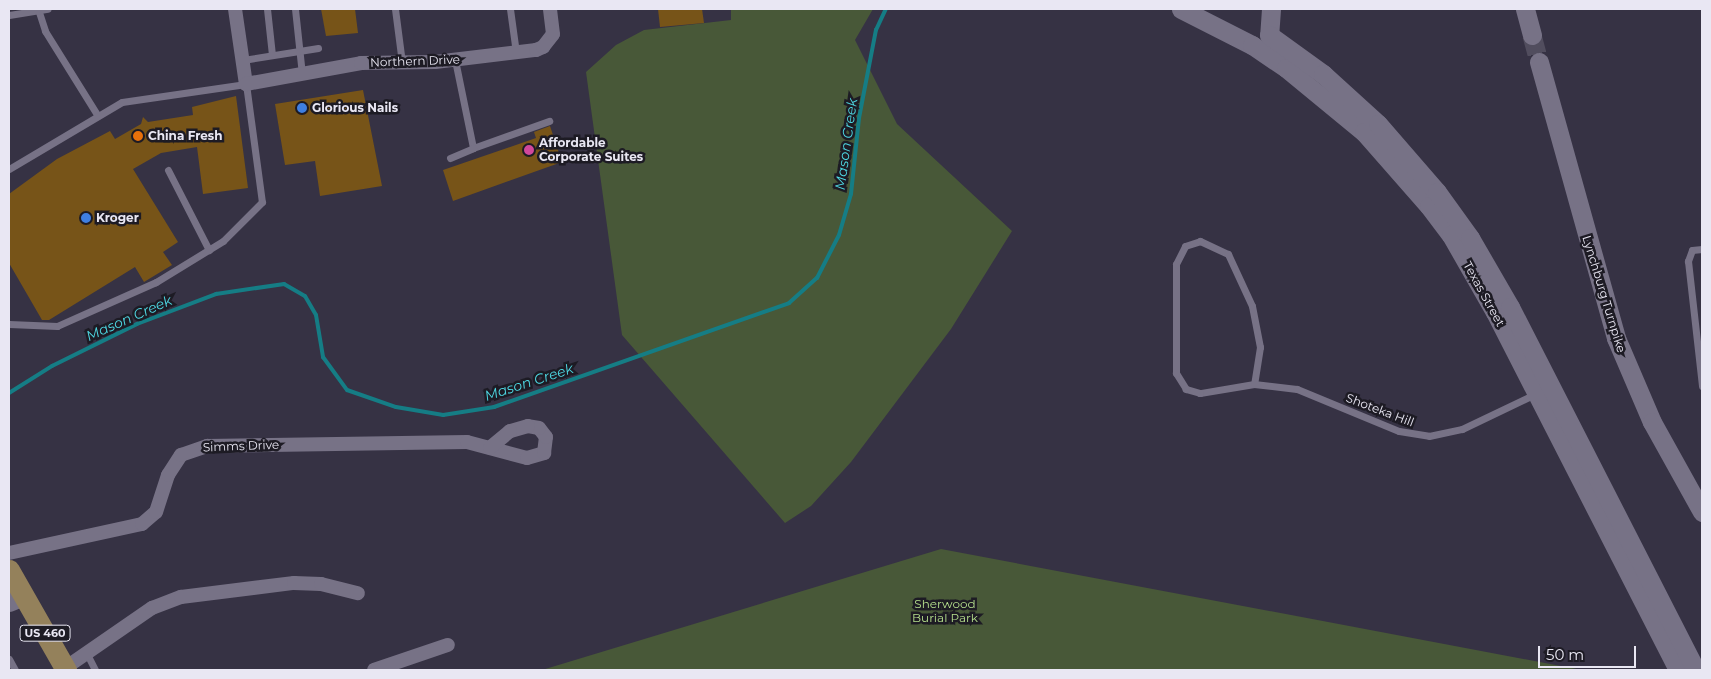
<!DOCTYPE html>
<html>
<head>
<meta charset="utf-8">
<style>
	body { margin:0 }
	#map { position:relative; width:1711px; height:679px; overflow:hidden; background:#363244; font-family:Montserrat,sans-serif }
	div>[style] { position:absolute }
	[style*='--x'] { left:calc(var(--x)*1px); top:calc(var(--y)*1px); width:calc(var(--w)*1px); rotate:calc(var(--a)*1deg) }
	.green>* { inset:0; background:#485838 }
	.stream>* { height:4px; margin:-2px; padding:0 2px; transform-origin:2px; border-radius:2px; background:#157d85 }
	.building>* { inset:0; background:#775418 }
	.secondary-tunnel>* { height:19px; margin-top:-9.5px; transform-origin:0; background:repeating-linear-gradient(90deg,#514d5e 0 19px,transparent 0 28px) }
	.lane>* { height:7px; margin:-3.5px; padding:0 3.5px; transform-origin:3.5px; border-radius:3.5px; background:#777286 }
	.street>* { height:14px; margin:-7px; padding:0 7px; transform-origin:7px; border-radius:7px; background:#777286 }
	.secondary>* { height:19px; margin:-9.5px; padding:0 9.5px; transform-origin:9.5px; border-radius:9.5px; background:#777286 }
	.primary>* { height:21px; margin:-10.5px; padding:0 10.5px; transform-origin:10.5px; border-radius:10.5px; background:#94815b }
	.dots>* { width:14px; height:14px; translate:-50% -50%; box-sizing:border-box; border:2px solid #1d1b24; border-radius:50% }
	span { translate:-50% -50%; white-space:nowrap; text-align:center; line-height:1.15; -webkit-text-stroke:5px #1d1b24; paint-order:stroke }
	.shield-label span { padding:1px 4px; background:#1d1b24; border:1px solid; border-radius:4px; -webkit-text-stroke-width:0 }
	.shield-label { font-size:11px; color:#e9e7f3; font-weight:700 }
	.street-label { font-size:12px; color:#e9e7f3 }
	.poi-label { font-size:12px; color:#e9e7f3; font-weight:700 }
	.left { translate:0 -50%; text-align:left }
	.park-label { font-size:12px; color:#b5df8c }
	.water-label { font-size:14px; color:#4ed8e3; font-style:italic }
	.frame { position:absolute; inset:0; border:10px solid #e9e7f3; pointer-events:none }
	.scale { position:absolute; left:1538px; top:646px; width:98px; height:22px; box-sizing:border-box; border:2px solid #e9e7f3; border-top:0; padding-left:6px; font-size:15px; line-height:18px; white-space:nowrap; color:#e9e7f3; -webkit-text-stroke:4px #1d1b24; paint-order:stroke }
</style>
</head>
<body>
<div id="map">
	<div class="green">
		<div style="clip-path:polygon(731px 9px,873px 9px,855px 40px,897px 124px,1012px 231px,951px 329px,851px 462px,811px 506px,785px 523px,622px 335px,586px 72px,616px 45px,644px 30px,731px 20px)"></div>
		<div style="clip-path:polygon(941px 549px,1582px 670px,542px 670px)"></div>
	</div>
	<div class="stream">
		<div style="--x:9;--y:393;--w:51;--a:-32.1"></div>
		<div style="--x:52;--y:366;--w:95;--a:-26.3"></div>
		<div style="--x:137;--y:324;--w:85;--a:-20.8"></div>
		<div style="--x:216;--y:294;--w:69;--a:-8.4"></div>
		<div style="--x:284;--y:284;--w:24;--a:30"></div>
		<div style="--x:305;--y:296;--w:22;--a:60"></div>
		<div style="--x:316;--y:315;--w:43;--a:80.5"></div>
		<div style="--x:323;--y:357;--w:41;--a:54"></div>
		<div style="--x:347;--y:390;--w:52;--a:19.1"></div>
		<div style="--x:396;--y:407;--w:48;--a:9.7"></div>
		<div style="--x:443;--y:415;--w:52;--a:-8.9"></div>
		<div style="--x:494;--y:407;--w:313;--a:-19.4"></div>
		<div style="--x:789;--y:303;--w:38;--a:-42"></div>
		<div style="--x:817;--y:278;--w:48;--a:-62.9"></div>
		<div style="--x:839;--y:235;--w:43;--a:-73.7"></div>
		<div style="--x:851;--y:194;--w:76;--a:-84"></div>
		<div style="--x:859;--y:118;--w:90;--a:-79.1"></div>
		<div style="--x:876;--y:30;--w:23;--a:-65"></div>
	</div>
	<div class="building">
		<div style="clip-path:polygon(321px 9px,355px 9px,358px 33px,326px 36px)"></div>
		<div style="clip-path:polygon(658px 9px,702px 9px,704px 23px,660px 27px)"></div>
		<div style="clip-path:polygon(363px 90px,382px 186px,320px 196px,315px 161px,285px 165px,275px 104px)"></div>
		<div style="clip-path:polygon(236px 96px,248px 188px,203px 194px,197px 147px,161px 153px,133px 169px,178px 242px,163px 252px,172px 265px,144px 282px,135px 267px,49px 320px,42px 320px,9px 263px,9px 194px,57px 159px,110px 131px,115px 139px,141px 124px,143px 117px,148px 122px,193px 115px,192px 107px)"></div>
		<div style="clip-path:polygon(550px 126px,562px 162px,453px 201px,443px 170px,536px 138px,534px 132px)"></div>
	</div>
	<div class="secondary-tunnel">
		<div style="--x:1532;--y:35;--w:28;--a:75"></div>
	</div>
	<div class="lane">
		<div style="--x:38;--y:9;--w:23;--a:72"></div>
		<div style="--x:45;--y:31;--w:100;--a:58.1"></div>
		<div style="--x:267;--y:9;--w:46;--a:83.8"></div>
		<div style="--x:295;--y:9;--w:65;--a:83.9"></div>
		<div style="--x:395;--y:9;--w:54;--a:82.6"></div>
		<div style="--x:510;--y:9;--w:44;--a:82.2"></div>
		<div style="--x:9;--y:15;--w:39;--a:-9"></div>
		<div style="--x:243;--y:60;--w:76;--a:-9.1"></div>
		<div style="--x:455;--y:60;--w:90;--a:78.4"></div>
		<div style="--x:473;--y:148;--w:81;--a:-19.6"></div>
		<div style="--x:450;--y:158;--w:25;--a:-23"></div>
		<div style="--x:9;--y:169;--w:131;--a:-30.7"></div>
		<div style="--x:122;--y:102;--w:125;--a:-8.3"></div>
		<div style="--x:246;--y:84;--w:119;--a:82.3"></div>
		<div style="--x:262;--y:202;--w:55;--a:135"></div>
		<div style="--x:223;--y:241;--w:79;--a:148.5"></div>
		<div style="--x:156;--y:282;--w:108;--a:156"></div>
		<div style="--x:57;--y:326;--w:48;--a:-177.6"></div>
		<div style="--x:168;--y:170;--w:90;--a:62.9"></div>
		<div style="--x:1200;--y:241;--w:31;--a:25"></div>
		<div style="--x:1228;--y:254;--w:57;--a:65.2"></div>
		<div style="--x:1252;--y:306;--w:42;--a:79"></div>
		<div style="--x:1260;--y:347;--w:37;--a:99"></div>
		<div style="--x:1254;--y:384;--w:55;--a:170.5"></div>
		<div style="--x:1200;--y:393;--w:15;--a:-164"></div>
		<div style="--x:1186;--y:389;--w:19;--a:-122"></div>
		<div style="--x:1176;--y:373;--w:109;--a:-90"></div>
		<div style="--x:1176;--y:264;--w:20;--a:-63"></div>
		<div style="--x:1185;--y:246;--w:16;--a:-18"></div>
		<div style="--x:1702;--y:249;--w:10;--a:174"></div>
		<div style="--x:1692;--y:250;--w:12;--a:110"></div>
		<div style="--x:1688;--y:261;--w:126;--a:83.6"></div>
		<div style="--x:1254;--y:384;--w:43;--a:6.6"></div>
		<div style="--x:1297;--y:389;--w:110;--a:22.4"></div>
		<div style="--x:1399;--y:431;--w:30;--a:9"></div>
		<div style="--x:1429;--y:436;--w:34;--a:-12"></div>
		<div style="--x:1462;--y:429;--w:81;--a:-25.6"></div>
		<div style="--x:87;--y:654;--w:18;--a:63"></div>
		<div style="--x:9;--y:659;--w:13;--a:61"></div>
	</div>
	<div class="street">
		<div style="--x:235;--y:9;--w:76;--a:81.7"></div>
		<div style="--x:246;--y:84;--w:117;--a:-10.3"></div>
		<div style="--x:361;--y:63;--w:74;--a:-0.8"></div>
		<div style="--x:435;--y:62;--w:102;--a:-6.8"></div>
		<div style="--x:536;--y:50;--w:8;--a:-23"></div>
		<div style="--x:543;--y:47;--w:16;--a:-52"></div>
		<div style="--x:553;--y:34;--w:25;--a:-97"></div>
		<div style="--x:9;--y:553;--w:136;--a:-12.3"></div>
		<div style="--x:142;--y:524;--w:18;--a:-41"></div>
		<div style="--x:156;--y:512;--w:39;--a:-72"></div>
		<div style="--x:168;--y:475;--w:24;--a:-57"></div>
		<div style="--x:181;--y:455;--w:28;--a:-19"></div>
		<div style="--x:207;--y:446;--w:260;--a:-0.9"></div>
		<div style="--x:467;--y:442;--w:62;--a:14.9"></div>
		<div style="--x:527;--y:458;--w:18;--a:-16"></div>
		<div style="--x:544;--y:453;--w:16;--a:-83"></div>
		<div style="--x:546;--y:437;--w:11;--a:-128"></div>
		<div style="--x:539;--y:428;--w:11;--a:-170"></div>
		<div style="--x:528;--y:426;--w:19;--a:164"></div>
		<div style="--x:510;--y:431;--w:26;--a:140"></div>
		<div style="--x:65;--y:668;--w:106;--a:-34.6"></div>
		<div style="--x:152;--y:608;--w:31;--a:-21"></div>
		<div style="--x:181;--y:597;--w:114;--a:-7.1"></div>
		<div style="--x:294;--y:583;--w:27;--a:2"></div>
		<div style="--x:321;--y:584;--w:38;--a:14"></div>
		<div style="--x:374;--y:670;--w:78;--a:-18.7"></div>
	</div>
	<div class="secondary">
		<div style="--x:1181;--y:9;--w:80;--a:26.9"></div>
		<div style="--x:1252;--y:45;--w:41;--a:34.1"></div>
		<div style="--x:1286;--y:68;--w:101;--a:39.4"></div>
		<div style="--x:1364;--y:132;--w:98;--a:48.7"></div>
		<div style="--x:1429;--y:206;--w:36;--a:53"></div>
		<div style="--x:1451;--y:235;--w:89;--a:60.3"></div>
		<div style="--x:1495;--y:312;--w:402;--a:62.9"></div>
		<div style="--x:1271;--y:9;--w:26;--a:94"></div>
		<div style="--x:1269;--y:35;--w:67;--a:35.8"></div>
		<div style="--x:1323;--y:74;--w:74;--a:42.3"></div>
		<div style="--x:1378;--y:124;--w:90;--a:49.1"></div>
		<div style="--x:1437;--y:192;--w:57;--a:54.3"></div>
		<div style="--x:1470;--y:238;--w:80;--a:59.9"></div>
		<div style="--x:1510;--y:307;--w:408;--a:62.9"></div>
		<div style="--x:1525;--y:9;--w:27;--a:75"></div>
		<div style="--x:1539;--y:62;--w:287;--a:74.4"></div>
		<div style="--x:1616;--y:338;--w:91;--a:66.8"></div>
		<div style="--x:1652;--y:422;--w:103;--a:60.9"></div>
		<div style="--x:9;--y:602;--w:16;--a:-22"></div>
	</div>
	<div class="primary">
		<div style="--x:9;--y:570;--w:115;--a:60.3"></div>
	</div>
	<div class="dots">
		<div style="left:302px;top:108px;background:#3f7fe0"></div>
		<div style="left:138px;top:136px;background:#e8710a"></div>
		<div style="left:529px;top:150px;background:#d1479c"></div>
		<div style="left:86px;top:218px;background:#3f7fe0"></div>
	</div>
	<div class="shield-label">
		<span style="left:45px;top:633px">US 460</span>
	</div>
	<div class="street-label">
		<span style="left:415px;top:61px;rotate:-2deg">Northern Drive</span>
		<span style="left:1484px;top:294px;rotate:61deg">Texas Street</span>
		<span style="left:1604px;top:294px;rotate:73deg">Lynchburg Turnpike</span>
		<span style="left:1380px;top:410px;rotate:21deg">Shoteka Hill</span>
		<span style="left:241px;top:446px;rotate:-2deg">Simms Drive</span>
	</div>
	<div class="poi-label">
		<span class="left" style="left:312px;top:108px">Glorious Nails</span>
		<span class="left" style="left:148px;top:136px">China Fresh</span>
		<span class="left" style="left:539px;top:150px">Affordable<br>Corporate Suites</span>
		<span class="left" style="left:96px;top:218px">Kroger</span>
	</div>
	<div class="park-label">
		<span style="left:945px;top:611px">Sherwood<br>Burial Park</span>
	</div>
	<div class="water-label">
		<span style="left:846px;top:144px;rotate:-82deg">Mason Creek</span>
		<span style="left:129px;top:318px;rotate:-24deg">Mason Creek</span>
		<span style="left:529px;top:382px;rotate:-18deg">Mason Creek</span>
	</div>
	<div class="frame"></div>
	<div class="scale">50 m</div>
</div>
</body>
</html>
